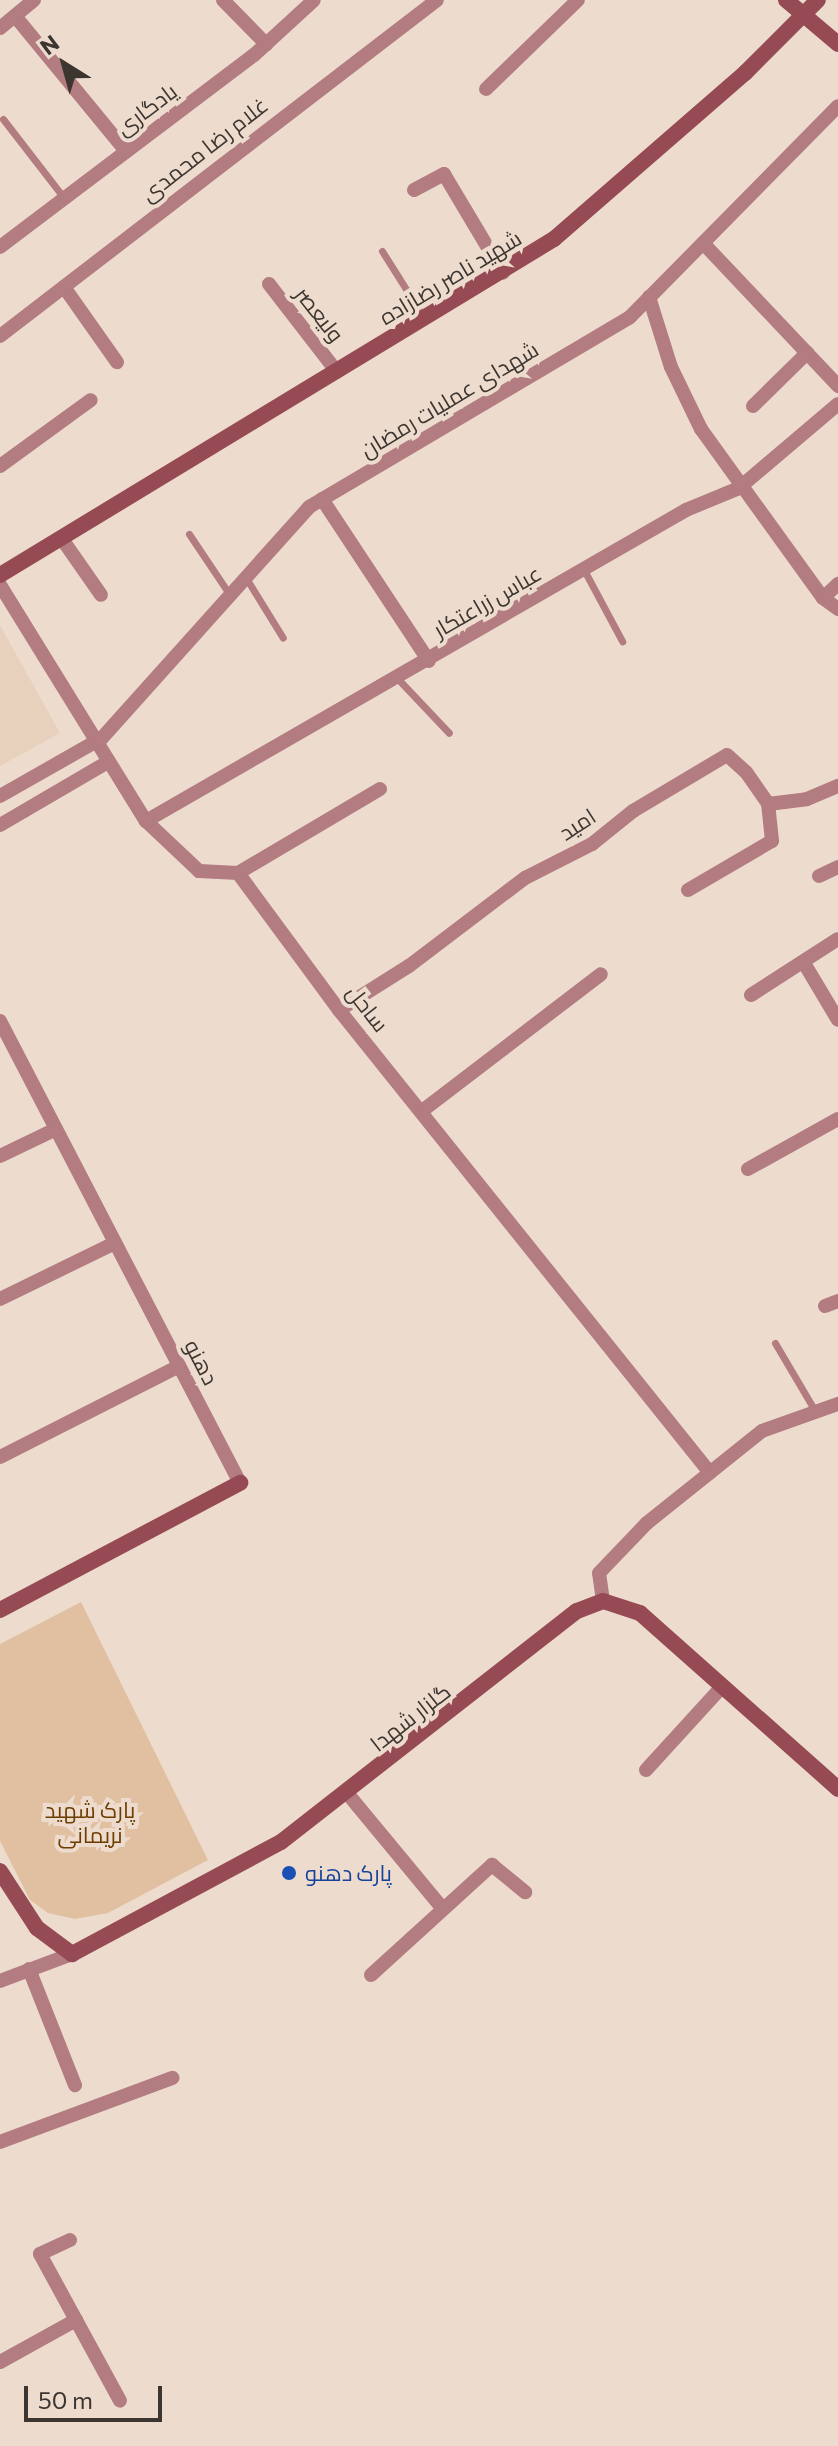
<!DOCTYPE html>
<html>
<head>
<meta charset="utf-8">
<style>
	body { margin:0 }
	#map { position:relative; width:838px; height:2446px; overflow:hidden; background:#eddcce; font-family:Commissioner,Cairo,sans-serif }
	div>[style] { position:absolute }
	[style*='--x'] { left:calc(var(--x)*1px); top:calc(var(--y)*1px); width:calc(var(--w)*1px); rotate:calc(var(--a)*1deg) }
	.built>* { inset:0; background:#e7d0bc }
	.green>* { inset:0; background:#e1c0a2 }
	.lane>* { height:7px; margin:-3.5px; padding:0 3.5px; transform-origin:3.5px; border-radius:3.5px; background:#b27c81 }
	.street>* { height:14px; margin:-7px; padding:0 7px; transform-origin:7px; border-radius:7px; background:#b27c81 }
	.secondary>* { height:16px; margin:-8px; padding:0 8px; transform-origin:8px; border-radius:8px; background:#964b54 }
	.dots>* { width:22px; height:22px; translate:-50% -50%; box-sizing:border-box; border:4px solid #eddcce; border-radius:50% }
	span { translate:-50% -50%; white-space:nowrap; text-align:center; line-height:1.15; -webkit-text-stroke:8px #eddcce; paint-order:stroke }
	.street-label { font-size:22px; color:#3c3530 }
	.park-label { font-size:22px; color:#6e3d00 }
	.transit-label { font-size:22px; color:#164399 }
	.left { translate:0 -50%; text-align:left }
	.north { position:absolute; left:24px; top:24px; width:80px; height:80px; -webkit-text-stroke:6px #eddcce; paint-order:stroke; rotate:323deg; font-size:22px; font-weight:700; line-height:32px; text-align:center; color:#3c3530 }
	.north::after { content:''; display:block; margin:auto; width:28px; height:36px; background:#3c3530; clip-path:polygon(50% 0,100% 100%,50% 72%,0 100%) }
	.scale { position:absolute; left:24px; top:2386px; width:138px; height:36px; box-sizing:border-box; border:4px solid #3c3530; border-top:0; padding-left:10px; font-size:24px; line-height:28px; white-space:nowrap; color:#3c3530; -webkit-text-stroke:6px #eddcce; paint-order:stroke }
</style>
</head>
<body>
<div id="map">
	<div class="built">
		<div style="clip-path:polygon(0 625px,60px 733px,0 766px)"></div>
	</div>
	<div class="green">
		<div style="clip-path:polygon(81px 1602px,208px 1860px,108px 1913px,75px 1919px,48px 1913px,30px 1900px,0 1841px,0 1644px)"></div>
	</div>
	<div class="lane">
		<div style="--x:3;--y:119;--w:100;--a:52.3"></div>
		<div style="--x:382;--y:251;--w:77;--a:57.8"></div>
		<div style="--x:189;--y:534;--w:73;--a:56.1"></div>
		<div style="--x:584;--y:570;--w:81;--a:61.8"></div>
		<div style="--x:246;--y:578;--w:70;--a:58.3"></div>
		<div style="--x:398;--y:679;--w:74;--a:46.6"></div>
		<div style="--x:775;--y:1343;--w:79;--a:59.5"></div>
	</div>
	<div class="street">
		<div style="--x:223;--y:0;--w:62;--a:45.7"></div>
		<div style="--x:15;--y:16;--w:175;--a:50.6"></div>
		<div style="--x:0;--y:28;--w:44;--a:-39.5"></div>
		<div style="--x:486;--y:89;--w:128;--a:-44.1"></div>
		<div style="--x:414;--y:190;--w:34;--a:-28"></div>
		<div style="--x:444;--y:174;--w:115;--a:59.2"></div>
		<div style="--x:703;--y:243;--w:197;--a:46.6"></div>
		<div style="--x:0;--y:247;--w:318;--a:-37.1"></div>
		<div style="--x:254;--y:55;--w:81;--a:-42.5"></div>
		<div style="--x:269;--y:284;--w:111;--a:52.3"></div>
		<div style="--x:64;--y:287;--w:92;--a:54.8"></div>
		<div style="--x:649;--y:297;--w:73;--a:72.6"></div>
		<div style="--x:671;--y:367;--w:69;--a:64.2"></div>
		<div style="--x:701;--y:429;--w:208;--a:54.2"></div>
		<div style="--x:823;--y:598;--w:19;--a:36"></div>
		<div style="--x:0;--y:336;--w:551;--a:-37.56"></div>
		<div style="--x:753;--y:406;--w:76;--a:-44.5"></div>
		<div style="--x:0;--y:466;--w:112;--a:-36"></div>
		<div style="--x:322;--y:499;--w:194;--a:56.6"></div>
		<div style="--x:62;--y:539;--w:68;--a:55.1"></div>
		<div style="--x:0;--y:585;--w:278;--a:58.3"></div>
		<div style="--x:146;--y:821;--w:73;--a:43.3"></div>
		<div style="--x:199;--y:871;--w:39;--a:3"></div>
		<div style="--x:238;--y:873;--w:170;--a:53.6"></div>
		<div style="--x:339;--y:1010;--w:593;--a:51.29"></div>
		<div style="--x:823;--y:598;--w:21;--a:-43"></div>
		<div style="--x:0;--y:796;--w:117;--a:-29.6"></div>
		<div style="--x:102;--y:738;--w:310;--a:-48.1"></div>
		<div style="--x:309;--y:507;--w:373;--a:-30.6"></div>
		<div style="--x:630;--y:317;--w:296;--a:-45.4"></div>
		<div style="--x:146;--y:821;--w:623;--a:-29.94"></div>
		<div style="--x:686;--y:510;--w:57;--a:-22.5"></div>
		<div style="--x:739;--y:488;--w:130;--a:-40.3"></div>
		<div style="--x:0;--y:825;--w:125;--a:-30.3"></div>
		<div style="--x:238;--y:873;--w:165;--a:-30.6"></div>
		<div style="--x:819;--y:876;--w:21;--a:-25"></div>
		<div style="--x:688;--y:890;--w:97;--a:-30.3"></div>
		<div style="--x:772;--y:841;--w:37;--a:-96"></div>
		<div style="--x:804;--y:963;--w:66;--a:59.2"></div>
		<div style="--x:751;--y:995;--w:103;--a:-32.8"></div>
		<div style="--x:339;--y:1010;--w:83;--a:-32.2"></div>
		<div style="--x:409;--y:966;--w:146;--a:-37.2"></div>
		<div style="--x:525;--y:878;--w:75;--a:-26.9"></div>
		<div style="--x:592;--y:844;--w:53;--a:-38.8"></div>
		<div style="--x:633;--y:811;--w:109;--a:-30.8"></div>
		<div style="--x:727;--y:755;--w:25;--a:42"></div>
		<div style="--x:746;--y:772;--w:39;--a:55"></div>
		<div style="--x:768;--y:804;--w:39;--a:-7"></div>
		<div style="--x:807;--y:799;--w:34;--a:-23"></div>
		<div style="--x:0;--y:1021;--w:521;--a:62.55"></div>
		<div style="--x:422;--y:1111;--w:225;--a:-37.4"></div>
		<div style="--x:0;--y:1156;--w:62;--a:-25.7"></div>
		<div style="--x:748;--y:1169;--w:103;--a:-29.1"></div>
		<div style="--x:0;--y:1299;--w:128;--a:-26"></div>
		<div style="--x:825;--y:1306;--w:14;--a:-21"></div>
		<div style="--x:0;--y:1457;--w:201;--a:-26.9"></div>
		<div style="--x:603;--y:1601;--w:28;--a:-98"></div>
		<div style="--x:599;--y:1573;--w:69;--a:-46.2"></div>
		<div style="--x:647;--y:1523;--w:147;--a:-38.7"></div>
		<div style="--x:762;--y:1431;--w:81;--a:-19.6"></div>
		<div style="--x:646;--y:1770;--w:111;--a:-47.6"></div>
		<div style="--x:347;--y:1793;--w:149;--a:50.4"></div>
		<div style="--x:29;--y:1969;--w:125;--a:68.4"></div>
		<div style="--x:371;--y:1975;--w:164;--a:-42.3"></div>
		<div style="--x:492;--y:1865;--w:43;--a:39.3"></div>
		<div style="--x:0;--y:1981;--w:77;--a:-20.6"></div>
		<div style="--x:0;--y:2142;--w:184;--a:-20.4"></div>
		<div style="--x:70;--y:2240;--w:33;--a:155"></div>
		<div style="--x:40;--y:2254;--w:167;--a:61.4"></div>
		<div style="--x:0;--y:2362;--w:87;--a:-28.9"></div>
	</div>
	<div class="secondary">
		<div style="--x:786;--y:0;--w:68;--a:40.2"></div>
		<div style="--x:0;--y:575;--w:648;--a:-31.24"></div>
		<div style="--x:554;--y:239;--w:253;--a:-41"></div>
		<div style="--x:745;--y:73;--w:103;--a:-45"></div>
		<div style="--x:0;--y:1610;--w:272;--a:-27.9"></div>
		<div style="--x:0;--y:1871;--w:68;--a:57"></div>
		<div style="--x:37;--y:1928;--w:44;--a:36.6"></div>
		<div style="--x:72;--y:1954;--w:237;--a:-28.2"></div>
		<div style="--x:281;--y:1842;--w:375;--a:-38"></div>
		<div style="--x:577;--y:1611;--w:28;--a:-21"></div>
		<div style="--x:603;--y:1601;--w:39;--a:18"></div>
		<div style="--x:640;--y:1613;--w:265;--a:41.6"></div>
	</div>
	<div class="dots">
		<div style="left:289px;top:1873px;background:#1a4fb4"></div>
	</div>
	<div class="street-label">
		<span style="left:146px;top:109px;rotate:-37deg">یادگاری</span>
		<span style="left:204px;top:149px;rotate:-38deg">غلام رضا محمدی</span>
		<span style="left:450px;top:277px;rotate:-31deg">شهید ناصر رضازاده</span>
		<span style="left:320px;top:314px;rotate:52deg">ولیعصر</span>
		<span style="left:449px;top:399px;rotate:-31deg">شهدای عملیات رمضان</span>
		<span style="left:487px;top:601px;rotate:-30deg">عباس زراعتکار</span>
		<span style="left:577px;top:824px;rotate:-33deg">امید</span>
		<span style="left:368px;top:1008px;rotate:52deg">ساحل</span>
		<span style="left:202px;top:1362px;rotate:63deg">دهنو</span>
		<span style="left:410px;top:1717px;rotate:-38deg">گلزار شهدا</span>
	</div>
	<div class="park-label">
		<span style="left:90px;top:1822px">پارک شهید<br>نریمانی</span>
	</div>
	<div class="transit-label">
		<span class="left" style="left:305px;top:1873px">پارک دهنو</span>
	</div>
	<div class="north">N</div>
	<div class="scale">50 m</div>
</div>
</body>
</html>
